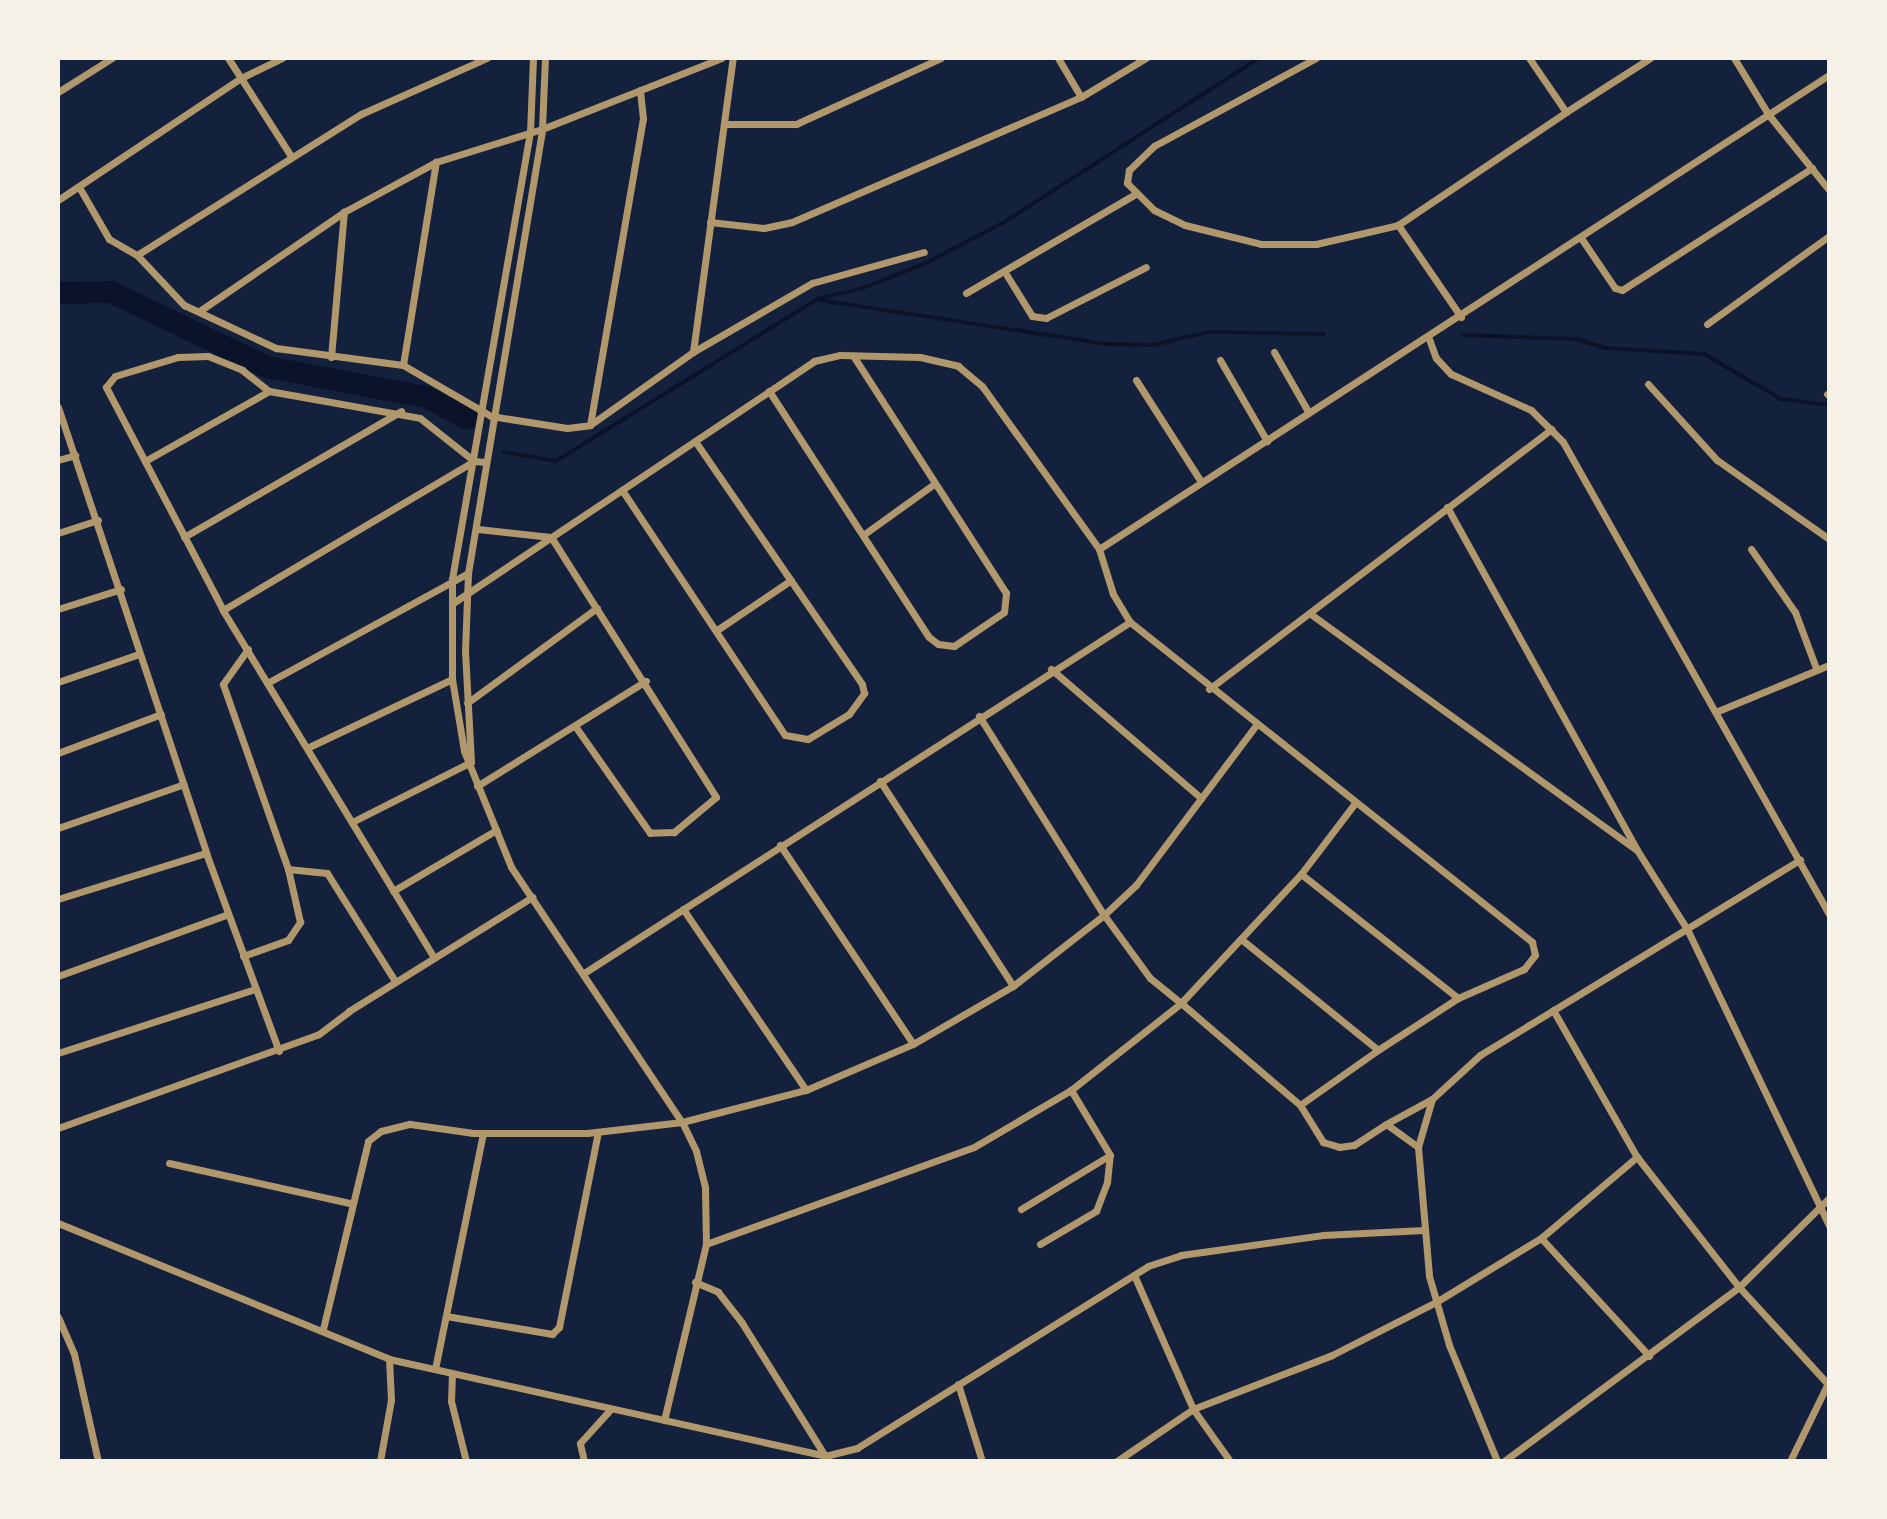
<!DOCTYPE html>
<html>
<head>
<meta charset="utf-8">
<style>
	body { margin:0 }
	#map { position:relative; width:1887px; height:1519px; overflow:hidden; background:#14213d; font-family:"Open Sans",sans-serif }
	div>[style] { position:absolute }
	[style*='--x'] { left:calc(var(--x)*1px); top:calc(var(--y)*1px); width:calc(var(--w)*1px); rotate:calc(var(--a)*1deg) }
	.stream>* { height:4px; margin:-2px; padding:0 2px; transform-origin:2px; border-radius:2px; background:#0b132b }
	.river>* { height:22px; margin:-11px; padding:0 11px; transform-origin:11px; border-radius:11px; background:#0b132b }
	.minor>* { height:7px; margin:-3.5px; padding:0 3.5px; transform-origin:3.5px; border-radius:3.5px; background:#b1986c }
	span { translate:-50% -50%; white-space:nowrap; text-align:center; line-height:1.15; -webkit-text-stroke:8px #f6f1e7; paint-order:stroke }
	.frame { position:absolute; inset:0; border:60px solid #f6f1e7; pointer-events:none }
</style>
</head>
<body>
<div id="map">
	<div class="stream">
		<div style="--x:819;--y:300;--w:289;--a:8.7"></div>
		<div style="--x:1105;--y:344;--w:48;--a:1.2"></div>
		<div style="--x:1153;--y:345;--w:57;--a:-13.3"></div>
		<div style="--x:1208;--y:332;--w:116;--a:1"></div>
		<div style="--x:1463;--y:335;--w:113;--a:2"></div>
		<div style="--x:1576;--y:339;--w:31;--a:17"></div>
		<div style="--x:1606;--y:348;--w:98;--a:3.5"></div>
		<div style="--x:1704;--y:354;--w:89;--a:30.3"></div>
		<div style="--x:1781;--y:399;--w:48;--a:7.1"></div>
		<div style="--x:504;--y:452;--w:53;--a:9.8"></div>
		<div style="--x:556;--y:461;--w:307;--a:-31.8"></div>
		<div style="--x:817;--y:299;--w:47;--a:-13.4"></div>
		<div style="--x:863;--y:288;--w:68;--a:-21.6"></div>
		<div style="--x:926;--y:263;--w:90;--a:-27.7"></div>
		<div style="--x:1006;--y:221;--w:301;--a:-32.8"></div>
	</div>
	<div class="river">
		<div style="--x:58;--y:293;--w:53;--a:-1.1"></div>
		<div style="--x:111;--y:292;--w:173;--a:25.7"></div>
		<div style="--x:267;--y:367;--w:162;--a:10.7"></div>
		<div style="--x:426;--y:397;--w:47;--a:27.6"></div>
	</div>
	<div class="minor">
		<div style="--x:228;--y:58;--w:117;--a:57.3"></div>
		<div style="--x:533;--y:58;--w:74;--a:92.3"></div>
		<div style="--x:530;--y:132;--w:454;--a:99.9"></div>
		<div style="--x:452;--y:579;--w:100;--a:90"></div>
		<div style="--x:452;--y:679;--w:73;--a:80.5"></div>
		<div style="--x:464;--y:751;--w:125;--a:67.9"></div>
		<div style="--x:511;--y:867;--w:307;--a:56.2"></div>
		<div style="--x:682;--y:1122;--w:32;--a:64"></div>
		<div style="--x:696;--y:1151;--w:38;--a:76"></div>
		<div style="--x:705;--y:1188;--w:56;--a:89"></div>
		<div style="--x:706;--y:1244;--w:181;--a:103.4"></div>
		<div style="--x:1058;--y:58;--w:45;--a:59.5"></div>
		<div style="--x:1316;--y:58;--w:184;--a:151.5"></div>
		<div style="--x:1154;--y:146;--w:35;--a:136"></div>
		<div style="--x:1129;--y:170;--w:13;--a:99"></div>
		<div style="--x:1127;--y:183;--w:38;--a:45"></div>
		<div style="--x:1154;--y:210;--w:34;--a:26"></div>
		<div style="--x:1185;--y:225;--w:78;--a:14"></div>
		<div style="--x:1261;--y:244;--w:55;--a:0"></div>
		<div style="--x:1316;--y:244;--w:84;--a:-13"></div>
		<div style="--x:1734;--y:58;--w:66;--a:58.7"></div>
		<div style="--x:1768;--y:114;--w:97;--a:51.2"></div>
		<div style="--x:58;--y:92;--w:64;--a:-32.2"></div>
		<div style="--x:1566;--y:112;--w:100;--a:-32.7"></div>
		<div style="--x:726;--y:124;--w:70;--a:0"></div>
		<div style="--x:796;--y:124;--w:159;--a:-24.5"></div>
		<div style="--x:79;--y:187;--w:60;--a:60"></div>
		<div style="--x:109;--y:239;--w:32;--a:30"></div>
		<div style="--x:137;--y:255;--w:265;--a:-32.2"></div>
		<div style="--x:361;--y:114;--w:138;--a:-24"></div>
		<div style="--x:58;--y:200;--w:220;--a:-33.7"></div>
		<div style="--x:241;--y:78;--w:46;--a:-26"></div>
		<div style="--x:710;--y:222;--w:54;--a:6.3"></div>
		<div style="--x:764;--y:228;--w:29;--a:-12"></div>
		<div style="--x:792;--y:222;--w:315;--a:-23.4"></div>
		<div style="--x:1081;--y:97;--w:76;--a:-31"></div>
		<div style="--x:1581;--y:238;--w:60;--a:55.8"></div>
		<div style="--x:1615;--y:288;--w:7;--a:16"></div>
		<div style="--x:1622;--y:290;--w:226;--a:-32.7"></div>
		<div style="--x:137;--y:255;--w:69;--a:46.8"></div>
		<div style="--x:184;--y:305;--w:102;--a:25.1"></div>
		<div style="--x:276;--y:348;--w:128;--a:7.6"></div>
		<div style="--x:403;--y:365;--w:102;--a:30.1"></div>
		<div style="--x:491;--y:416;--w:77;--a:9"></div>
		<div style="--x:567;--y:428;--w:23;--a:-7"></div>
		<div style="--x:590;--y:425;--w:126;--a:-35.3"></div>
		<div style="--x:693;--y:352;--w:138;--a:-30.1"></div>
		<div style="--x:812;--y:283;--w:116;--a:-15.5"></div>
		<div style="--x:1006;--y:274;--w:49;--a:58.2"></div>
		<div style="--x:1032;--y:316;--w:14;--a:8"></div>
		<div style="--x:1046;--y:318;--w:112;--a:-27"></div>
		<div style="--x:966;--y:293;--w:194;--a:-30.3"></div>
		<div style="--x:201;--y:310;--w:173;--a:-34.4"></div>
		<div style="--x:344;--y:212;--w:105;--a:-28.5"></div>
		<div style="--x:436;--y:162;--w:111;--a:-17.3"></div>
		<div style="--x:542;--y:129;--w:193;--a:-21.6"></div>
		<div style="--x:1461;--y:317;--w:112;--a:-124.4"></div>
		<div style="--x:1398;--y:225;--w:202;--a:-33.9"></div>
		<div style="--x:1566;--y:112;--w:65;--a:-124.4"></div>
		<div style="--x:1707;--y:324;--w:150;--a:-35.8"></div>
		<div style="--x:1429;--y:339;--w:20;--a:70"></div>
		<div style="--x:1436;--y:358;--w:22;--a:47"></div>
		<div style="--x:1451;--y:374;--w:88;--a:24.2"></div>
		<div style="--x:1531;--y:410;--w:45;--a:45"></div>
		<div style="--x:1563;--y:442;--w:542;--a:60.6"></div>
		<div style="--x:693;--y:352;--w:297;--a:-82.3"></div>
		<div style="--x:1274;--y:352;--w:70;--a:60.2"></div>
		<div style="--x:331;--y:357;--w:146;--a:-84.9"></div>
		<div style="--x:1220;--y:360;--w:94;--a:59.9"></div>
		<div style="--x:403;--y:365;--w:206;--a:-80.8"></div>
		<div style="--x:1136;--y:380;--w:119;--a:57.4"></div>
		<div style="--x:1648;--y:384;--w:103;--a:47.8"></div>
		<div style="--x:1717;--y:460;--w:137;--a:35.2"></div>
		<div style="--x:769;--y:391;--w:293;--a:57"></div>
		<div style="--x:929;--y:637;--w:11;--a:38"></div>
		<div style="--x:938;--y:644;--w:16;--a:7"></div>
		<div style="--x:954;--y:646;--w:60;--a:-34.2"></div>
		<div style="--x:1004;--y:612;--w:19;--a:-84"></div>
		<div style="--x:1006;--y:593;--w:282;--a:-122.8"></div>
		<div style="--x:1827;--y:394;--w:2;--a:-27"></div>
		<div style="--x:58;--y:407;--w:470;--a:71.6"></div>
		<div style="--x:206;--y:853;--w:211;--a:69.8"></div>
		<div style="--x:590;--y:425;--w:311;--a:-80.2"></div>
		<div style="--x:643;--y:119;--w:29;--a:-96"></div>
		<div style="--x:58;--y:460;--w:18;--a:-16"></div>
		<div style="--x:145;--y:461;--w:142;--a:-29.4"></div>
		<div style="--x:622;--y:490;--w:294;--a:56.4"></div>
		<div style="--x:785;--y:735;--w:23;--a:10"></div>
		<div style="--x:808;--y:739;--w:48;--a:-31.4"></div>
		<div style="--x:849;--y:714;--w:26;--a:-54"></div>
		<div style="--x:864;--y:693;--w:9;--a:-103"></div>
		<div style="--x:862;--y:684;--w:295;--a:-124.5"></div>
		<div style="--x:1447;--y:507;--w:392;--a:61"></div>
		<div style="--x:1637;--y:850;--w:93;--a:57.7"></div>
		<div style="--x:1687;--y:929;--w:329;--a:64.4"></div>
		<div style="--x:478;--y:529;--w:73;--a:6.3"></div>
		<div style="--x:58;--y:533;--w:42;--a:-18"></div>
		<div style="--x:863;--y:535;--w:87;--a:-35.7"></div>
		<div style="--x:184;--y:537;--w:251;--a:-30.1"></div>
		<div style="--x:551;--y:537;--w:308;--a:57.6"></div>
		<div style="--x:716;--y:797;--w:55;--a:140.2"></div>
		<div style="--x:674;--y:832;--w:24;--a:178"></div>
		<div style="--x:650;--y:833;--w:131;--a:-125"></div>
		<div style="--x:1099;--y:549;--w:870;--a:-33"></div>
		<div style="--x:1751;--y:549;--w:77;--a:55.1"></div>
		<div style="--x:1795;--y:612;--w:60;--a:69.4"></div>
		<div style="--x:453;--y:603;--w:435;--a:-33.8"></div>
		<div style="--x:814;--y:361;--w:27;--a:-13"></div>
		<div style="--x:840;--y:355;--w:80;--a:1.4"></div>
		<div style="--x:920;--y:357;--w:39;--a:13"></div>
		<div style="--x:958;--y:366;--w:31;--a:40"></div>
		<div style="--x:982;--y:386;--w:201;--a:54.3"></div>
		<div style="--x:1099;--y:549;--w:47;--a:72.7"></div>
		<div style="--x:1113;--y:594;--w:33;--a:59"></div>
		<div style="--x:1130;--y:622;--w:514;--a:38.52"></div>
		<div style="--x:1532;--y:942;--w:13;--a:77"></div>
		<div style="--x:1535;--y:955;--w:18;--a:128"></div>
		<div style="--x:1524;--y:969;--w:72;--a:156.3"></div>
		<div style="--x:1458;--y:998;--w:95;--a:147"></div>
		<div style="--x:58;--y:609;--w:66;--a:-17.6"></div>
		<div style="--x:223;--y:610;--w:292;--a:-30.7"></div>
		<div style="--x:1312;--y:615;--w:399;--a:35.9"></div>
		<div style="--x:717;--y:630;--w:89;--a:-34"></div>
		<div style="--x:1051;--y:669;--w:198;--a:40.7"></div>
		<div style="--x:58;--y:682;--w:86;--a:-19.1"></div>
		<div style="--x:269;--y:682;--w:227;--a:-28.7"></div>
		<div style="--x:1209;--y:689;--w:430;--a:-37.2"></div>
		<div style="--x:467;--y:703;--w:161;--a:-36.2"></div>
		<div style="--x:1718;--y:711;--w:120;--a:-22.5"></div>
		<div style="--x:979;--y:716;--w:235;--a:57.9"></div>
		<div style="--x:1104;--y:915;--w:44;--a:-43.2"></div>
		<div style="--x:1136;--y:885;--w:201;--a:-53.1"></div>
		<div style="--x:309;--y:747;--w:158;--a:-25.4"></div>
		<div style="--x:58;--y:753;--w:110;--a:-20.7"></div>
		<div style="--x:880;--y:781;--w:244;--a:57"></div>
		<div style="--x:1013;--y:986;--w:115;--a:-38"></div>
		<div style="--x:1104;--y:915;--w:78;--a:53.9"></div>
		<div style="--x:1150;--y:978;--w:40;--a:39"></div>
		<div style="--x:1181;--y:1003;--w:176;--a:-47.1"></div>
		<div style="--x:1301;--y:874;--w:200;--a:38.3"></div>
		<div style="--x:477;--y:786;--w:199;--a:-31.9"></div>
		<div style="--x:352;--y:822;--w:133;--a:-26.8"></div>
		<div style="--x:471;--y:762;--w:111;--a:-93.1"></div>
		<div style="--x:465;--y:651;--w:78;--a:-87.8"></div>
		<div style="--x:468;--y:573;--w:450;--a:-80.5"></div>
		<div style="--x:542;--y:129;--w:71;--a:-87.6"></div>
		<div style="--x:58;--y:828;--w:133;--a:-19.2"></div>
		<div style="--x:780;--y:845;--w:239;--a:56.2"></div>
		<div style="--x:913;--y:1044;--w:116;--a:-30.1"></div>
		<div style="--x:288;--y:869;--w:39;--a:6"></div>
		<div style="--x:327;--y:873;--w:128;--a:57.8"></div>
		<div style="--x:1301;--y:874;--w:89;--a:-52.7"></div>
		<div style="--x:393;--y:891;--w:120;--a:-30.6"></div>
		<div style="--x:58;--y:899;--w:155;--a:-17.3"></div>
		<div style="--x:683;--y:909;--w:219;--a:55.8"></div>
		<div style="--x:806;--y:1090;--w:116;--a:-23.3"></div>
		<div style="--x:1241;--y:939;--w:176;--a:39"></div>
		<div style="--x:1378;--y:1050;--w:95;--a:144.8"></div>
		<div style="--x:1300;--y:1105;--w:44;--a:58.1"></div>
		<div style="--x:1323;--y:1142;--w:17;--a:17"></div>
		<div style="--x:1339;--y:1147;--w:15;--a:-8"></div>
		<div style="--x:1354;--y:1145;--w:38;--a:-33"></div>
		<div style="--x:243;--y:956;--w:48;--a:-19.6"></div>
		<div style="--x:288;--y:940;--w:22;--a:-56"></div>
		<div style="--x:300;--y:922;--w:54;--a:-102.8"></div>
		<div style="--x:288;--y:869;--w:196;--a:-109.4"></div>
		<div style="--x:223;--y:684;--w:43;--a:-54.5"></div>
		<div style="--x:433;--y:956;--w:405;--a:-121.3"></div>
		<div style="--x:223;--y:610;--w:252;--a:-117.7"></div>
		<div style="--x:106;--y:387;--w:14;--a:-51"></div>
		<div style="--x:115;--y:376;--w:66;--a:-16.8"></div>
		<div style="--x:178;--y:357;--w:30;--a:-2"></div>
		<div style="--x:208;--y:356;--w:37;--a:22"></div>
		<div style="--x:242;--y:370;--w:34;--a:38"></div>
		<div style="--x:269;--y:391;--w:153;--a:10.1"></div>
		<div style="--x:420;--y:418;--w:69;--a:38.5"></div>
		<div style="--x:474;--y:461;--w:11;--a:5"></div>
		<div style="--x:584;--y:973;--w:649;--a:-32.74"></div>
		<div style="--x:58;--y:976;--w:181;--a:-20"></div>
		<div style="--x:1553;--y:1010;--w:169;--a:60.3"></div>
		<div style="--x:1637;--y:1157;--w:165;--a:51.9"></div>
		<div style="--x:1739;--y:1287;--w:130;--a:47.5"></div>
		<div style="--x:58;--y:1053;--w:207;--a:-18"></div>
		<div style="--x:1432;--y:1099;--w:50;--a:106.3"></div>
		<div style="--x:1418;--y:1147;--w:129;--a:85.1"></div>
		<div style="--x:1429;--y:1276;--w:72;--a:73.8"></div>
		<div style="--x:1449;--y:1345;--w:126;--a:67.5"></div>
		<div style="--x:58;--y:1128;--w:277;--a:-19.8"></div>
		<div style="--x:319;--y:1034;--w:38;--a:-37"></div>
		<div style="--x:349;--y:1011;--w:216;--a:-31.9"></div>
		<div style="--x:1418;--y:1147;--w:39;--a:-144"></div>
		<div style="--x:1386;--y:1124;--w:52;--a:-28.5"></div>
		<div style="--x:1432;--y:1099;--w:65;--a:-42.5"></div>
		<div style="--x:1480;--y:1055;--w:375;--a:-31.4"></div>
		<div style="--x:169;--y:1163;--w:185;--a:12.5"></div>
		<div style="--x:1021;--y:1209;--w:104;--a:-31.2"></div>
		<div style="--x:58;--y:1223;--w:358;--a:22.3"></div>
		<div style="--x:389;--y:1359;--w:447;--a:12.5"></div>
		<div style="--x:825;--y:1456;--w:33;--a:-14"></div>
		<div style="--x:857;--y:1448;--w:343;--a:-32"></div>
		<div style="--x:1148;--y:1266;--w:35;--a:-18"></div>
		<div style="--x:1181;--y:1255;--w:143;--a:-8"></div>
		<div style="--x:1323;--y:1235;--w:101;--a:-2.8"></div>
		<div style="--x:1541;--y:1238;--w:160;--a:47.5"></div>
		<div style="--x:706;--y:1244;--w:285;--a:-19.9"></div>
		<div style="--x:974;--y:1147;--w:113;--a:-30.4"></div>
		<div style="--x:1071;--y:1090;--w:140;--a:-38.3"></div>
		<div style="--x:1181;--y:1003;--w:157;--a:40.6"></div>
		<div style="--x:1040;--y:1244;--w:65;--a:-30.5"></div>
		<div style="--x:1096;--y:1211;--w:31;--a:-69"></div>
		<div style="--x:1107;--y:1182;--w:27;--a:-84"></div>
		<div style="--x:1110;--y:1155;--w:76;--a:-121"></div>
		<div style="--x:1134;--y:1275;--w:146;--a:66.2"></div>
		<div style="--x:1193;--y:1409;--w:64;--a:54.6"></div>
		<div style="--x:695;--y:1282;--w:25;--a:23"></div>
		<div style="--x:718;--y:1292;--w:39;--a:52"></div>
		<div style="--x:742;--y:1323;--w:157;--a:58"></div>
		<div style="--x:446;--y:1316;--w:108;--a:9.6"></div>
		<div style="--x:552;--y:1334;--w:10;--a:-45"></div>
		<div style="--x:559;--y:1327;--w:199;--a:-78.7"></div>
		<div style="--x:58;--y:1317;--w:40;--a:66.6"></div>
		<div style="--x:74;--y:1354;--w:110;--a:77.4"></div>
		<div style="--x:323;--y:1329;--w:193;--a:-76.5"></div>
		<div style="--x:368;--y:1141;--w:16;--a:-38"></div>
		<div style="--x:381;--y:1131;--w:30;--a:-14"></div>
		<div style="--x:410;--y:1124;--w:64;--a:8.1"></div>
		<div style="--x:473;--y:1133;--w:114;--a:0"></div>
		<div style="--x:587;--y:1133;--w:96;--a:-6.6"></div>
		<div style="--x:682;--y:1122;--w:128;--a:-14.5"></div>
		<div style="--x:435;--y:1369;--w:241;--a:-78.5"></div>
		<div style="--x:452;--y:1373;--w:28;--a:92"></div>
		<div style="--x:451;--y:1401;--w:62;--a:76"></div>
		<div style="--x:958;--y:1384;--w:81;--a:72.7"></div>
		<div style="--x:380;--y:1461;--w:62;--a:-79.8"></div>
		<div style="--x:391;--y:1400;--w:41;--a:-92.8"></div>
		<div style="--x:584;--y:1461;--w:18;--a:-103"></div>
		<div style="--x:580;--y:1443;--w:43;--a:-47.8"></div>
		<div style="--x:1117;--y:1461;--w:92;--a:-34.4"></div>
		<div style="--x:1193;--y:1409;--w:149;--a:-21.2"></div>
		<div style="--x:1332;--y:1355;--w:117;--a:-27"></div>
		<div style="--x:1436;--y:1302;--w:123;--a:-31.4"></div>
		<div style="--x:1541;--y:1238;--w:126;--a:-40.2"></div>
		<div style="--x:1504;--y:1461;--w:292;--a:-36.5"></div>
		<div style="--x:1739;--y:1287;--w:127;--a:-44.7"></div>
		<div style="--x:1790;--y:1461;--w:89;--a:-64"></div>
	</div>
	<div class="frame"></div>
</div>
</body>
</html>
